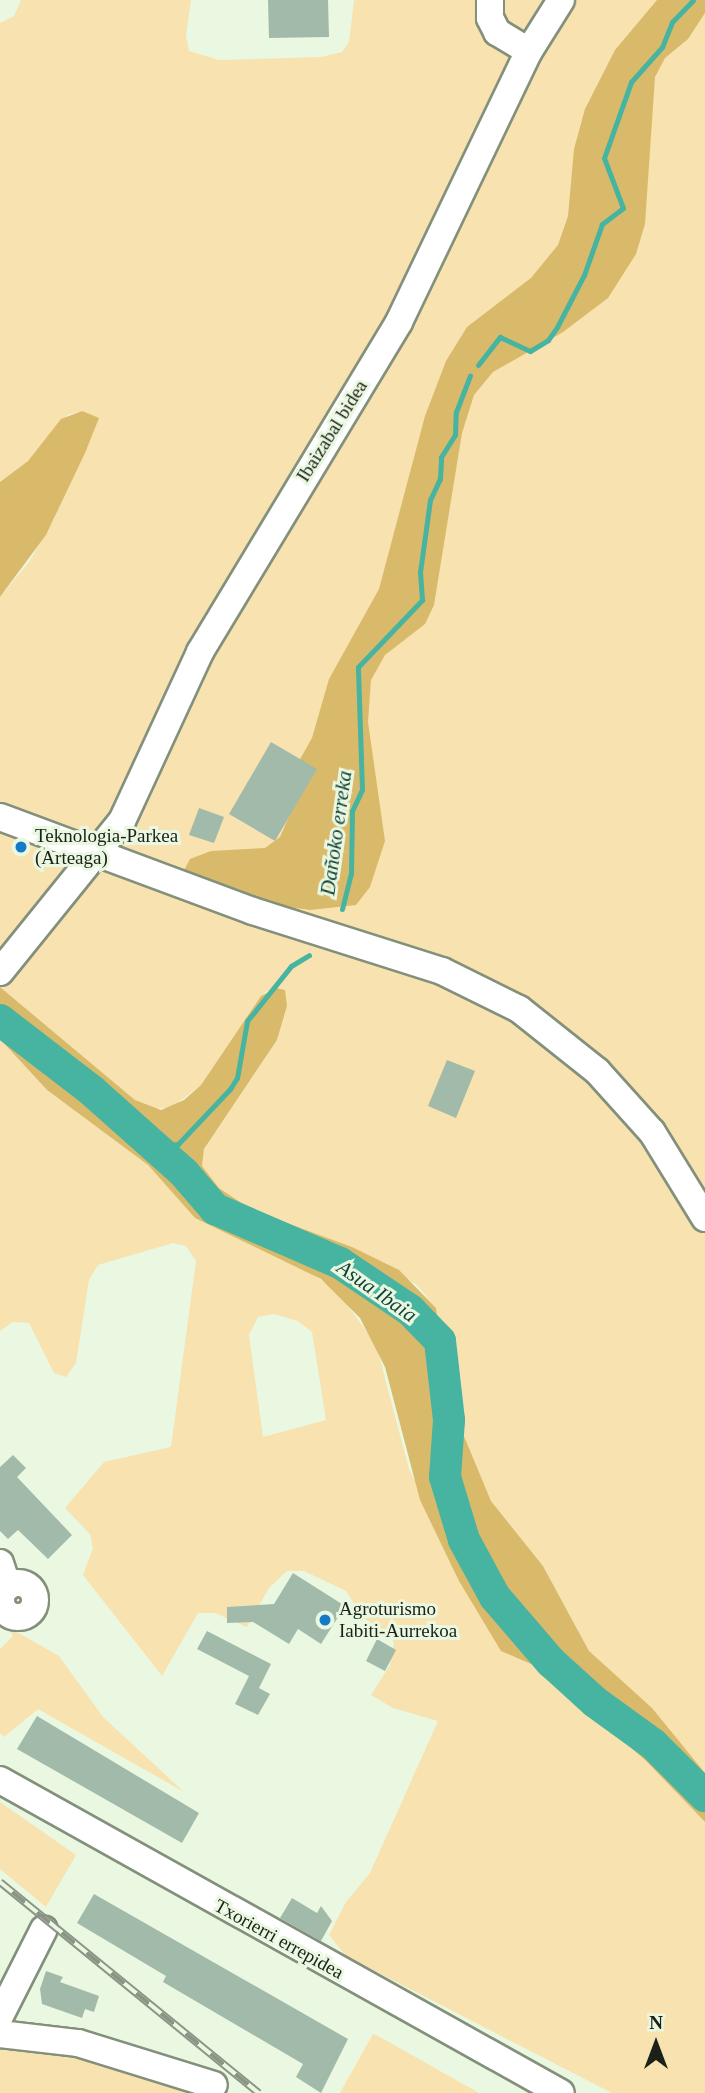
<!DOCTYPE html>
<html>
<head>
<meta charset="utf-8">
<style>
	body { margin:0 }
	#map { position:relative; width:705px; height:2093px; overflow:hidden; background:#eaf8e1; font-family:"Times New Roman",serif }
	div>[style] { position:absolute }
	[style*='--x'] { left:calc(var(--x)*1px); top:calc(var(--y)*1px); width:calc(var(--w)*1px); rotate:calc(var(--a)*1deg) }
	.green>* { inset:0; background:#f7e2b0 }
	.forest>* { inset:0; background:#d9ba6b }
	.stream>* { height:5px; margin:-2.5px; padding:0 2.5px; transform-origin:2.5px; border-radius:2.5px; background:#46b4a0 }
	.river>* { height:32px; margin:-16px; padding:0 16px; transform-origin:16px; border-radius:16px; background:#46b4a0 }
	.building>* { inset:0; background:#a2baaa }
	.roads { filter:drop-shadow(2px 0 #83907b) drop-shadow(-2px 0 #83907b) drop-shadow(0 2px #83907b) drop-shadow(0 -2px #83907b) }
	.minor>* { height:26px; margin:-13px; padding:0 13px; transform-origin:13px; border-radius:13px; background:#fff }
	.minor>.ring { margin:-13px; padding:0; box-sizing:content-box; background:none; border:26px solid #fff; border-radius:50% }
	.rail>* { height:8px; margin-top:-4px; transform-origin:0; background:repeating-linear-gradient(90deg,#eaf8e1 0 16px,#8b9585 0 32px); box-sizing:border-box; border-block:2px solid #8b9585 }
	.dots>* { width:19px; height:19px; translate:-50% -50%; box-sizing:border-box; border:4px solid #eaf8e1; border-radius:50% }
	span { translate:-50% -50%; white-space:nowrap; text-align:center; line-height:1.15; -webkit-text-stroke:6px #eaf8e1; paint-order:stroke }
	.street-label { font-size:19px; color:#1b2018 }
	.poi-label { font-size:19px; color:#1b2018 }
	.left { translate:0 -50%; text-align:left }
	.water-label { font-size:21px; color:#11423a; font-style:italic }
	.north { position:absolute; left:621px; top:2009px; width:70px; height:70px; -webkit-text-stroke:5px #eaf8e1; paint-order:stroke; rotate:0deg; font-size:19px; font-weight:700; line-height:28px; text-align:center; color:#1b2018 }
	.north::after { content:''; display:block; margin:auto; width:24px; height:32px; background:#1b2018; clip-path:polygon(50% 0,100% 100%,50% 72%,0 100%) }
</style>
</head>
<body>
<div id="map">
	<div class="green">
		<div style="clip-path:polygon(21px 0,191px 0,186px 36px,189px 51px,219px 60px,321px 57px,342px 52px,349px 42px,354px 0,705px 0,705px 1773px,589px 1651px,543px 1566px,491px 1501px,454px 1412px,436px 1308px,417px 1285px,352px 1247px,252px 1210px,219px 1188px,202px 1166px,204px 1149px,277px 1040px,287px 1006px,269px 990px,261px 996px,201px 1085px,172px 1107px,153px 1109px,135px 1100px,0 987px,0 597px,29px 562px,55px 518px,82px 411px,67px 415px,28px 461px,0 482px,0 23px,14px 16px)"></div>
		<div style="clip-path:polygon(evenodd,0 1039px,47px 1090px,148px 1165px,195px 1218px,303px 1268px,337px 1291px,376px 1344px,409px 1469px,501px 1650px,538px 1667px,646px 1761px,705px 1822px,705px 2093px,612px 2093px,346px 1956px,329px 1935px,346px 1902px,370px 1873px,438px 1721px,393px 1708px,371px 1695px,390px 1665px,394px 1643px,387px 1632px,363px 1618px,346px 1591px,304px 1571px,287px 1571px,269px 1588px,247px 1627px,215px 1613px,198px 1613px,162px 1676px,83px 1575px,93px 1548px,90px 1534px,65px 1508px,104px 1462px,171px 1447px,196px 1261px,186px 1246px,173px 1243px,98px 1265px,89px 1280px,76px 1363px,66px 1377px,54px 1373px,29px 1323px,13px 1322px,0 1331px,0 1039px,274px 1314px,298px 1321px,312px 1332px,326px 1420px,263px 1437px,249px 1335px,258px 1317px,274px 1314px)"></div>
		<div style="clip-path:polygon(8px 1627px,59px 1656px,103px 1717px,184px 1792px,38px 1709px,4px 1737px,0 1733px,0 1649px,13px 1636px)"></div>
		<div style="clip-path:polygon(0 1802px,76px 1855px,46px 1907px,0 1869px)"></div>
		<div style="clip-path:polygon(373px 2034px,380px 2037px,479px 2093px,340px 2093px)"></div>
		<div style="clip-path:polygon(0 2040px,75px 2049px,204px 2093px,0 2093px)"></div>
	</div>
	<div class="forest">
		<div style="clip-path:polygon(657px 0,705px 0,705px 13px,688px 39px,665px 58px,655px 77px,645px 224px,636px 254px,608px 298px,563px 332px,493px 372px,474px 395px,462px 433px,434px 605px,425px 624px,385px 655px,371px 680px,368px 722px,385px 841px,370px 887px,356px 905px,310px 910px,266px 904px,181px 876px,190px 859px,211px 851px,265px 848px,280px 837px,291px 812px,299px 761px,312px 738px,329px 679px,379px 589px,425px 416px,446px 361px,467px 327px,531px 278px,558px 245px,568px 216px,574px 149px,585px 109px,615px 50px)"></div>
		<div style="clip-path:polygon(82px 411px,99px 418px,85px 453px,46px 535px,0 597px,0 482px,28px 461px,61px 419px)"></div>
		<div style="clip-path:polygon(0 987px,135px 1100px,161px 1110px,184px 1100px,201px 1085px,261px 996px,276px 988px,285px 990px,287px 1006px,277px 1040px,204px 1149px,202px 1166px,219px 1188px,252px 1210px,352px 1247px,399px 1270px,436px 1308px,454px 1412px,491px 1501px,543px 1566px,589px 1651px,652px 1708px,705px 1773px,705px 1822px,646px 1761px,538px 1667px,501px 1651px,459px 1581px,420px 1500px,385px 1367px,360px 1318px,321px 1279px,195px 1218px,148px 1165px,47px 1090px,0 1039px)"></div>
	</div>
	<div class="stream">
		<div style="--x:478;--y:365;--w:36;--a:-52"></div>
		<div style="--x:500;--y:337;--w:33;--a:25"></div>
		<div style="--x:530;--y:351;--w:21;--a:-31"></div>
		<div style="--x:548;--y:340;--w:16;--a:-55"></div>
		<div style="--x:557;--y:327;--w:59;--a:-62.6"></div>
		<div style="--x:584;--y:275;--w:54;--a:-70.6"></div>
		<div style="--x:602;--y:224;--w:26;--a:-37"></div>
		<div style="--x:623;--y:208;--w:53;--a:-110.8"></div>
		<div style="--x:604;--y:158;--w:81;--a:-70.4"></div>
		<div style="--x:631;--y:82;--w:47;--a:-48.5"></div>
		<div style="--x:662;--y:47;--w:27;--a:-68"></div>
		<div style="--x:672;--y:22;--w:30;--a:-46"></div>
		<div style="--x:342;--y:909;--w:36;--a:-76"></div>
		<div style="--x:351;--y:874;--w:63;--a:-89.1"></div>
		<div style="--x:352;--y:811;--w:23;--a:-65"></div>
		<div style="--x:362;--y:790;--w:123;--a:-91.9"></div>
		<div style="--x:358;--y:667;--w:93;--a:-46.3"></div>
		<div style="--x:422;--y:600;--w:28;--a:-94"></div>
		<div style="--x:420;--y:572;--w:73;--a:-82.1"></div>
		<div style="--x:430;--y:500;--w:23;--a:-65"></div>
		<div style="--x:440;--y:479;--w:22;--a:-87"></div>
		<div style="--x:441;--y:457;--w:26;--a:-58"></div>
		<div style="--x:455;--y:435;--w:23;--a:-88"></div>
		<div style="--x:456;--y:412;--w:39;--a:-69"></div>
		<div style="--x:153;--y:1147;--w:25;--a:-7"></div>
		<div style="--x:178;--y:1144;--w:76;--a:-46.6"></div>
		<div style="--x:230;--y:1089;--w:13;--a:-58"></div>
		<div style="--x:237;--y:1078;--w:58;--a:-80"></div>
		<div style="--x:247;--y:1021;--w:70;--a:-51.3"></div>
		<div style="--x:291;--y:966;--w:21;--a:-31"></div>
	</div>
	<div class="river">
		<div style="--x:0;--y:1020;--w:115;--a:37.6"></div>
		<div style="--x:91;--y:1090;--w:125;--a:41.7"></div>
		<div style="--x:184;--y:1173;--w:48;--a:49.3"></div>
		<div style="--x:215;--y:1209;--w:136;--a:23.4"></div>
		<div style="--x:340;--y:1263;--w:84;--a:33.9"></div>
		<div style="--x:410;--y:1310;--w:43;--a:45.9"></div>
		<div style="--x:440;--y:1341;--w:80;--a:83.5"></div>
		<div style="--x:449;--y:1420;--w:57;--a:94"></div>
		<div style="--x:445;--y:1477;--w:66;--a:73.2"></div>
		<div style="--x:464;--y:1540;--w:65;--a:61.5"></div>
		<div style="--x:495;--y:1597;--w:86;--a:49.3"></div>
		<div style="--x:551;--y:1662;--w:59;--a:42.3"></div>
		<div style="--x:595;--y:1702;--w:72;--a:35.9"></div>
		<div style="--x:653;--y:1744;--w:74;--a:45"></div>
	</div>
	<div class="building">
		<div style="clip-path:polygon(268px 0,328px 0,329px 37px,269px 38px)"></div>
		<div style="clip-path:polygon(271px 742px,317px 769px,275px 841px,229px 814px)"></div>
		<div style="clip-path:polygon(199px 808px,224px 817px,214px 843px,189px 835px)"></div>
		<div style="clip-path:polygon(447px 1060px,475px 1071px,456px 1118px,428px 1106px)"></div>
		<div style="clip-path:polygon(13px 1455px,26px 1468px,17px 1477px,72px 1535px,48px 1559px,18px 1530px,8px 1539px,0 1531px,0 1467px)"></div>
		<div style="clip-path:polygon(293px 1573px,345px 1606px,321px 1644px,298px 1629px,289px 1644px,253px 1622px,227px 1623px,227px 1607px,274px 1604px)"></div>
		<div style="clip-path:polygon(207px 1631px,271px 1664px,259px 1688px,270px 1694px,258px 1715px,235px 1704px,249px 1676px,197px 1649px)"></div>
		<div style="clip-path:polygon(377px 1639px,396px 1650px,385px 1671px,366px 1661px)"></div>
		<div style="clip-path:polygon(37px 1716px,199px 1813px,182px 1843px,17px 1749px)"></div>
		<div style="clip-path:polygon(94px 1894px,348px 2039px,321px 2093px,296px 2077px,303px 2064px,163px 1982px,166px 1976px,77px 1923px)"></div>
		<div style="clip-path:polygon(292px 1898px,317px 1913px,321px 1906px,332px 1921px,321px 1941px,280px 1918px)"></div>
		<div style="clip-path:polygon(46px 1971px,63px 1977px,60px 1982px,99px 1996px,94px 2012px,85px 2009px,82px 2018px,42px 2004px,40px 1989px)"></div>
	</div>
	<div class="roads">
		<div class="minor">
			<div style="--x:490;--y:0;--w:18;--a:90"></div>
			<div style="--x:490;--y:18;--w:16;--a:63"></div>
			<div style="--x:497;--y:32;--w:37;--a:31"></div>
			<div style="--x:0;--y:817;--w:270;--a:20.4"></div>
			<div style="--x:253;--y:911;--w:198;--a:17.6"></div>
			<div style="--x:442;--y:971;--w:86;--a:26.3"></div>
			<div style="--x:519;--y:1009;--w:100;--a:38.5"></div>
			<div style="--x:597;--y:1071;--w:82;--a:48"></div>
			<div style="--x:652;--y:1132;--w:101;--a:58.4"></div>
			<div style="--x:0;--y:972;--w:194;--a:-51.1"></div>
			<div style="--x:122;--y:821;--w:186;--a:-65.2"></div>
			<div style="--x:200;--y:652;--w:385;--a:-58.9"></div>
			<div style="--x:399;--y:322;--w:301;--a:-64.4"></div>
			<div style="--x:529;--y:51;--w:60;--a:-57.9"></div>
			<div style="--x:0;--y:1563;--w:25;--a:72"></div>
			<div class="ring" style="left:1px;top:1583px;width:8px;height:8px"></div>
			<div style="--x:0;--y:1780;--w:642;--a:29.16"></div>
			<div style="--x:0;--y:2016;--w:97;--a:-63.2"></div>
			<div style="--x:0;--y:2034;--w:79;--a:6.6"></div>
			<div style="--x:78;--y:2043;--w:142;--a:17.2"></div>
		</div>
	</div>
	<div class="rail">
		<div style="--x:0;--y:1882;--w:334;--a:39.2"></div>
	</div>
	<div class="dots">
		<div style="left:21px;top:847px;background:#157bc6"></div>
		<div style="left:325px;top:1620px;background:#157bc6"></div>
	</div>
	<div class="street-label">
		<span style="left:332px;top:431px;rotate:-58deg">Ibaizabal bidea</span>
		<span style="left:279px;top:1939px;rotate:29deg">Txorierri errepidea</span>
	</div>
	<div class="poi-label">
		<span class="left" style="left:35px;top:847px">Teknologia-Parkea<br>(Arteaga)</span>
		<span class="left" style="left:339px;top:1620px">Agroturismo<br>Iabiti-Aurrekoa</span>
	</div>
	<div class="water-label">
		<span style="left:336px;top:833px;rotate:-82deg">Dañoko erreka</span>
		<span style="left:377px;top:1291px;rotate:35deg">Asua Ibaia</span>
	</div>
	<div class="north">N</div>
</div>
</body>
</html>
